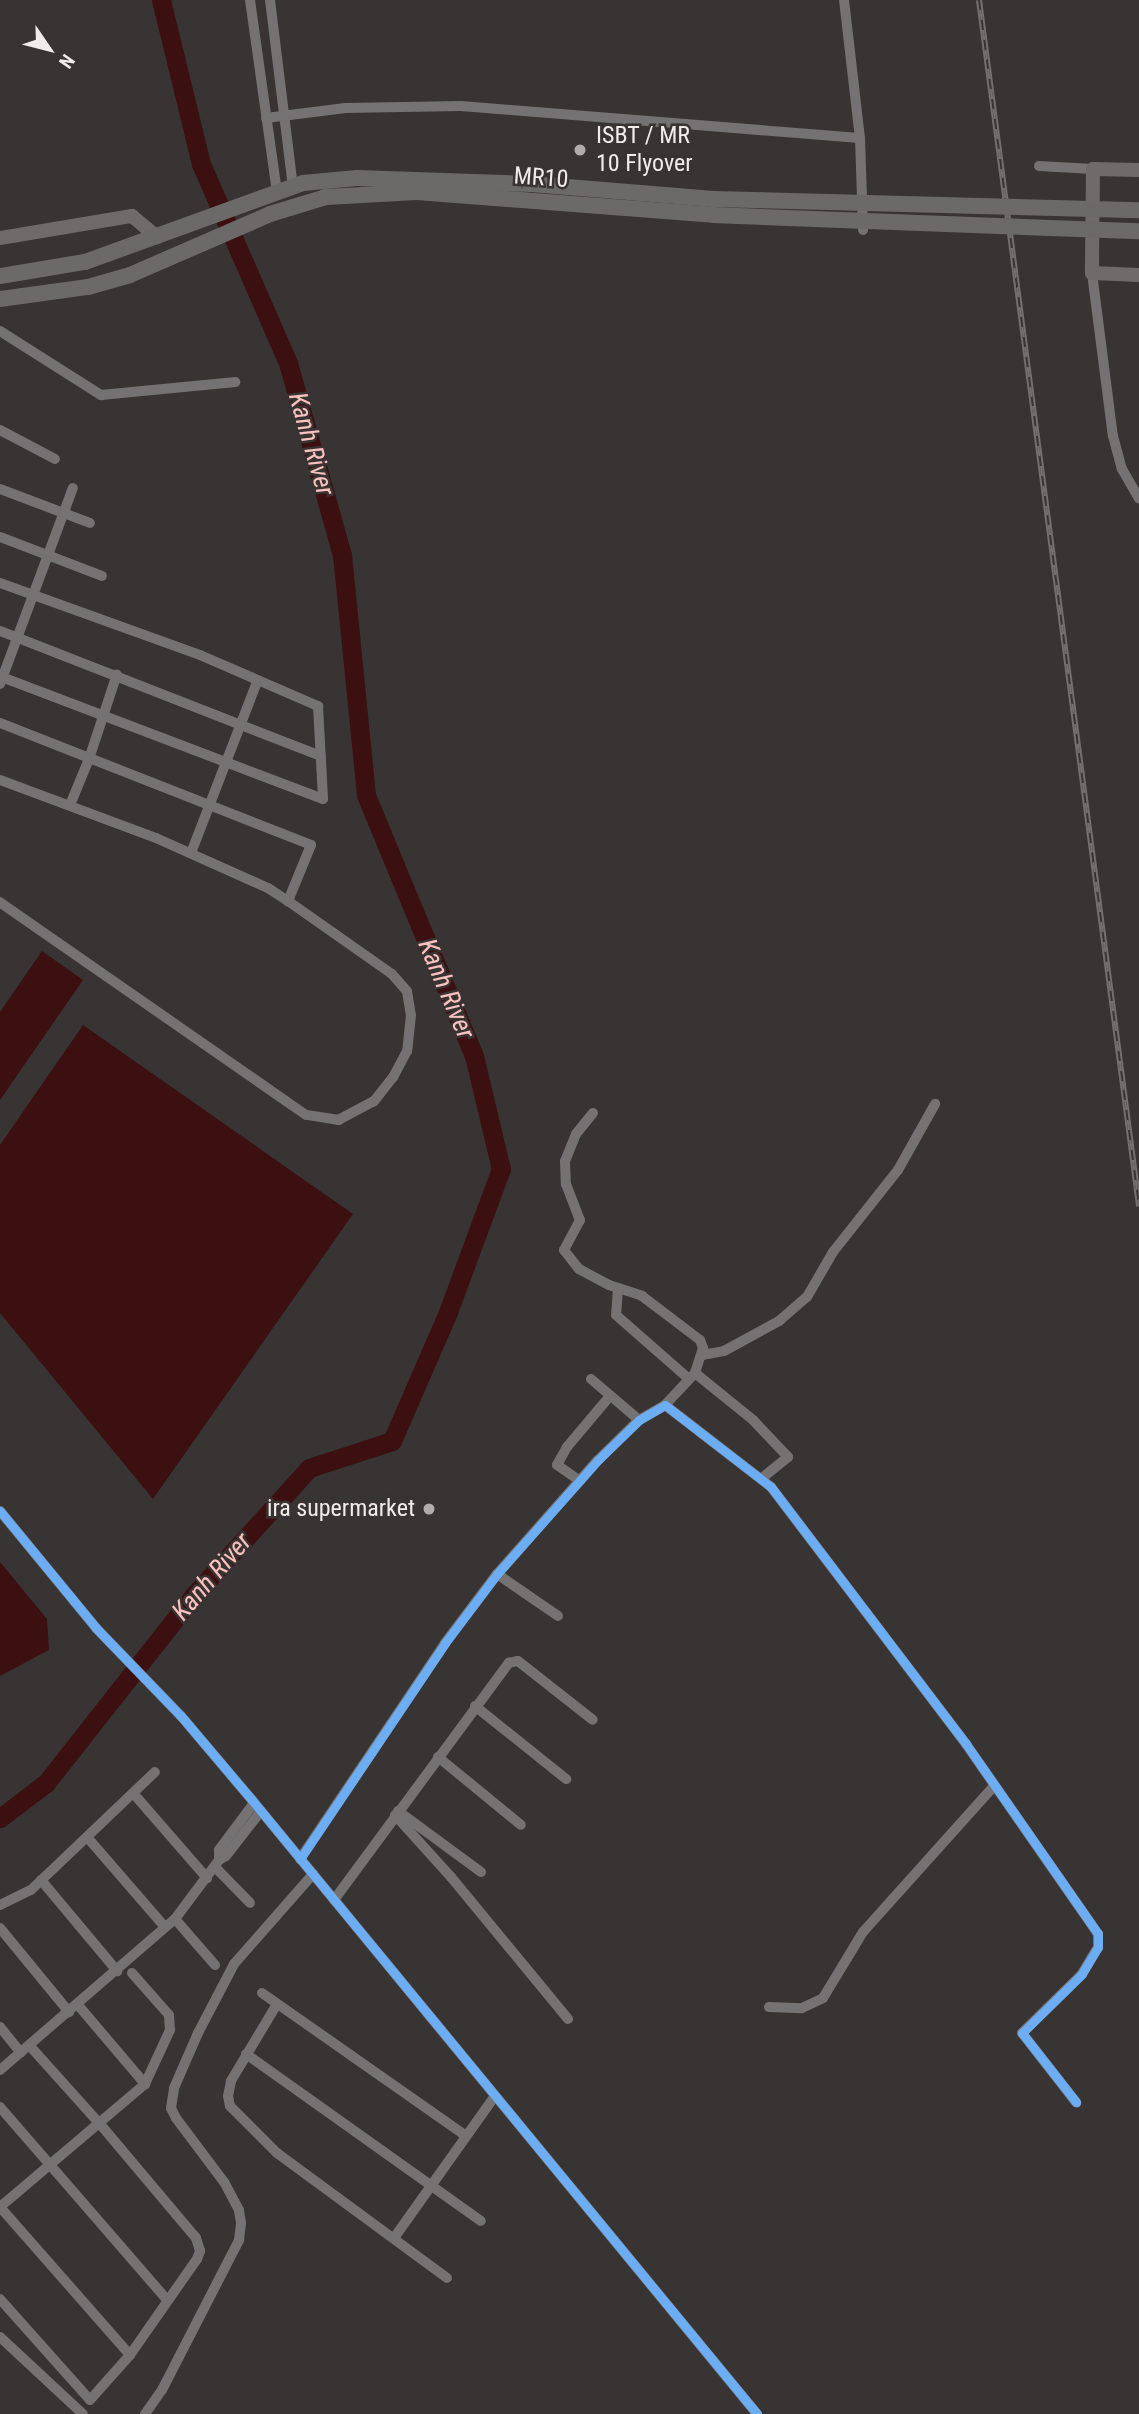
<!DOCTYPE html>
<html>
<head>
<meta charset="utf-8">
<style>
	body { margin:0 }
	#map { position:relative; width:1139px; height:2414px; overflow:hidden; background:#383433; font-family:"Roboto Condensed",sans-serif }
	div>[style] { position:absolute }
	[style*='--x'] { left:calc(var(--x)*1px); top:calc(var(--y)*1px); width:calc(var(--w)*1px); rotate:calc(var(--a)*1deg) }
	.water>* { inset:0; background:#3c1011 }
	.river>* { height:19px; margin:-9.5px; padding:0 9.5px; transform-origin:9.5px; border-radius:9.5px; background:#3c1011 }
	.street>* { height:10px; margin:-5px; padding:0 5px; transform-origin:5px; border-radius:5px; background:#747272 }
	.secondary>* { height:14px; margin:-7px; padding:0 7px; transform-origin:7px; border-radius:7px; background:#6e6b6a }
	.primary>* { height:16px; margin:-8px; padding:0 8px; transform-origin:8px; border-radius:8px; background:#6c6a69 }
	.rail>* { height:6px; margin-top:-3px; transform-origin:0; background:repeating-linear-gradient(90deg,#393332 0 10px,#73706f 0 20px); box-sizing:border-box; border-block:2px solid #73706f }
	.primary-bridge>* { height:16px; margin:-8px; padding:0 8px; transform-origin:8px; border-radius:8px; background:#6c6a69 }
	.cycleway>* { height:9px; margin:-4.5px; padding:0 4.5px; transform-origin:4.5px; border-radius:4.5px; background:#6dadf4 }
	.dots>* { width:19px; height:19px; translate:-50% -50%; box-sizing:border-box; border:4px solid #393332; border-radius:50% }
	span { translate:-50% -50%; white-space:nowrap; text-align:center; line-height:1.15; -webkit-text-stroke:5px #393332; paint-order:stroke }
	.poi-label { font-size:24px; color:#f0eceb }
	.left { translate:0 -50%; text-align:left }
	.right { translate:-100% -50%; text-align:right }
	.street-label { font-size:24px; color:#f0eceb }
	.water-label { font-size:26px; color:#fac3c0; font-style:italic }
	.north { position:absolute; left:14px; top:14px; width:70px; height:70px; -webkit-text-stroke:5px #393332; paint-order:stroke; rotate:125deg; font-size:19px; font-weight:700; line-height:28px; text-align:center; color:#f0eceb }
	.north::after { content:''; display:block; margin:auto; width:24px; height:32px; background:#f0eceb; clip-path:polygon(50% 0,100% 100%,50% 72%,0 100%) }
</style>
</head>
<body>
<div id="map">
	<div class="water">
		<div style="clip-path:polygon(42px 951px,83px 980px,0 1100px,0 1012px)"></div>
		<div style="clip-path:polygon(83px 1025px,353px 1214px,153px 1499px,0 1313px,0 1145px)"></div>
		<div style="clip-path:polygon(0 1562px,47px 1619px,49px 1650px,0 1676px)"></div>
	</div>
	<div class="river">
		<div style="--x:0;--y:1818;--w:58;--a:-37.3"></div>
		<div style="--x:46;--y:1783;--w:239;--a:-51.8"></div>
		<div style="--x:194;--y:1595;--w:171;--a:-47.8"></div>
		<div style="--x:309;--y:1468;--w:87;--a:-18"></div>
		<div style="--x:392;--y:1441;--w:141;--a:-66.5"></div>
		<div style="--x:448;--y:1312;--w:153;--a:-69.7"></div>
		<div style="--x:501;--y:1169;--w:116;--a:-103.4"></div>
		<div style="--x:474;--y:1056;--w:282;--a:-112.5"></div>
		<div style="--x:366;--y:795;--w:241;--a:-95.7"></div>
		<div style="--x:342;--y:555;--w:199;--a:-105.7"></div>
		<div style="--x:288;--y:363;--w:217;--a:-113.6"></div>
		<div style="--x:201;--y:164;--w:169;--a:-103.7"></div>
	</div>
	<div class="street">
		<div style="--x:250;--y:0;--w:193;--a:82"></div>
		<div style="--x:270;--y:0;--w:187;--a:83"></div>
		<div style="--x:844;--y:0;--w:139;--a:83.4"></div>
		<div style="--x:860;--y:138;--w:92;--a:88.1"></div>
		<div style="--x:266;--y:118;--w:80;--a:-7.2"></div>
		<div style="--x:345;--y:108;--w:116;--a:-1"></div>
		<div style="--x:461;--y:106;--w:400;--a:4.6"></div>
		<div style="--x:1039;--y:166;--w:54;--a:3.2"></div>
		<div style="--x:1092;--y:273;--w:164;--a:82.7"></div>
		<div style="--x:1113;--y:436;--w:34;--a:75"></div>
		<div style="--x:1122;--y:469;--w:34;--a:60"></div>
		<div style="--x:0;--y:331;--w:120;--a:32.4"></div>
		<div style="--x:101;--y:395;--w:135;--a:-5.5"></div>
		<div style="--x:0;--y:430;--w:62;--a:27.8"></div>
		<div style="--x:0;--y:489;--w:96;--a:20.7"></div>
		<div style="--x:0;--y:537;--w:109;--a:20.9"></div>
		<div style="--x:0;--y:583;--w:213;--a:19.8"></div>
		<div style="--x:200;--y:655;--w:129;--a:23.4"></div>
		<div style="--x:318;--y:706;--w:93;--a:86.9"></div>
		<div style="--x:323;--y:799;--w:346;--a:-159.2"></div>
		<div style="--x:0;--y:631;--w:344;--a:21.3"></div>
		<div style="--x:0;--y:684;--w:209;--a:-69.6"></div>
		<div style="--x:0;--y:723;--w:334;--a:21.4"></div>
		<div style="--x:311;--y:845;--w:61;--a:112.3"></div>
		<div style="--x:0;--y:780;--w:166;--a:20.4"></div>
		<div style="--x:156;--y:838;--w:123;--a:24.1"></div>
		<div style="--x:268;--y:888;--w:24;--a:33"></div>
		<div style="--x:288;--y:901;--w:127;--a:35.1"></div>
		<div style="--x:392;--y:974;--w:23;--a:49"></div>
		<div style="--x:407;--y:991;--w:24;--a:81"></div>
		<div style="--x:411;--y:1015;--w:36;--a:96"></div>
		<div style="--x:407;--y:1051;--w:30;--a:118"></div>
		<div style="--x:393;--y:1077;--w:31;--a:128"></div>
		<div style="--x:374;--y:1101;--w:40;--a:152"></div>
		<div style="--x:339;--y:1120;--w:33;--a:-171"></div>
		<div style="--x:306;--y:1115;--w:373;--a:-145.2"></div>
		<div style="--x:70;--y:805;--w:50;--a:-67.6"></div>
		<div style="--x:89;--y:759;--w:89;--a:-71.8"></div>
		<div style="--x:191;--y:853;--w:183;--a:-68.9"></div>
		<div style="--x:593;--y:1113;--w:27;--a:129"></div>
		<div style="--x:576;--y:1134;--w:29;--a:112"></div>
		<div style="--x:565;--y:1161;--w:23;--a:88"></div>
		<div style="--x:566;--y:1184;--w:39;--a:69"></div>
		<div style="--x:580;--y:1220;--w:34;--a:118"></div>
		<div style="--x:564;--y:1250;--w:24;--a:52"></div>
		<div style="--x:579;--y:1269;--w:34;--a:28"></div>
		<div style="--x:609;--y:1285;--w:35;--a:18"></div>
		<div style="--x:642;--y:1296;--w:73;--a:37.2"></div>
		<div style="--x:700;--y:1340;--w:9;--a:69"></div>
		<div style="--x:703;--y:1348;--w:26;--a:108"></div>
		<div style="--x:695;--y:1373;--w:44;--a:133.2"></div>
		<div style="--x:618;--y:1288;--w:27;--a:94"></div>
		<div style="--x:616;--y:1315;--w:97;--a:41.2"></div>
		<div style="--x:702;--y:1355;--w:22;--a:-10"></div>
		<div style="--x:724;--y:1351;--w:63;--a:-28.6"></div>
		<div style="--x:779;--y:1321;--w:37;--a:-41"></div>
		<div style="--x:807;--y:1297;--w:52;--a:-60"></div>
		<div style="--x:833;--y:1252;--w:105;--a:-51.6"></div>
		<div style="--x:898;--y:1170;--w:76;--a:-60.7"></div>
		<div style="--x:695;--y:1373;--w:75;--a:39"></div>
		<div style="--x:753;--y:1420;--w:51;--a:46.6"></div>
		<div style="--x:788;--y:1457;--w:35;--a:141"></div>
		<div style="--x:591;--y:1379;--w:63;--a:40.5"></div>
		<div style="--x:580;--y:1481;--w:28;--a:-145"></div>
		<div style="--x:557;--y:1465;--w:21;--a:-61"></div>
		<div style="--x:567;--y:1447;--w:67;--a:-49.9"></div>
		<div style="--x:0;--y:1511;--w:151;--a:50.6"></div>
		<div style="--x:96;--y:1628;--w:122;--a:46"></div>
		<div style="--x:181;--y:1716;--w:110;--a:49.8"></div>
		<div style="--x:252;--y:1800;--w:795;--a:50.56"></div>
		<div style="--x:497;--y:1574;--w:74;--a:34.5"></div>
		<div style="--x:475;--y:1706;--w:117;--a:38.7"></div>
		<div style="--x:438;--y:1757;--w:107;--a:39.3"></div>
		<div style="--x:133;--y:1793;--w:113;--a:49"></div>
		<div style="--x:254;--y:1803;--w:59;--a:126.7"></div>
		<div style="--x:219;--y:1850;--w:10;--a:90"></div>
		<div style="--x:219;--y:1860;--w:8;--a:-30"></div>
		<div style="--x:226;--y:1856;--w:57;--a:-52.1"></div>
		<div style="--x:398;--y:1811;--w:103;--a:36.3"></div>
		<div style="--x:395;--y:1815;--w:84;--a:47.9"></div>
		<div style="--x:451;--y:1877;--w:184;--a:50.5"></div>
		<div style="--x:87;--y:1837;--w:119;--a:49.1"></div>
		<div style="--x:300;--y:1859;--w:260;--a:-56.1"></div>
		<div style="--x:445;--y:1643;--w:86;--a:-53"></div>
		<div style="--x:497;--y:1574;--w:152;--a:-48.5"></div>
		<div style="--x:598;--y:1460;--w:57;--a:-44.3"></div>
		<div style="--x:639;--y:1420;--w:30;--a:-30"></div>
		<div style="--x:665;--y:1405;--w:134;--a:37.7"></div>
		<div style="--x:771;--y:1487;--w:323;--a:52.8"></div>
		<div style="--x:966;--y:1744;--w:231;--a:55.2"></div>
		<div style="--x:1098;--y:1934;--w:13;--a:90"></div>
		<div style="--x:1098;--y:1947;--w:31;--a:121"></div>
		<div style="--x:1082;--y:1974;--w:84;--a:135.5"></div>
		<div style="--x:1022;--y:2033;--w:88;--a:52"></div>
		<div style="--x:215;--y:1867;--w:50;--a:45.8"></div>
		<div style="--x:41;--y:1880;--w:119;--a:50.1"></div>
		<div style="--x:334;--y:1900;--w:295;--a:-53.6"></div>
		<div style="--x:509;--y:1663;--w:9;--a:-13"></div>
		<div style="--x:518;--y:1661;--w:95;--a:38.2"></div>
		<div style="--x:0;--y:1905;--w:34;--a:-26"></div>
		<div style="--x:31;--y:1890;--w:171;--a:-43.6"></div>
		<div style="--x:175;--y:1919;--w:61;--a:49"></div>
		<div style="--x:0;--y:1928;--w:109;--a:50.6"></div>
		<div style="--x:262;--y:1993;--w:249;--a:35"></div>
		<div style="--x:277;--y:2004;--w:90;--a:120.9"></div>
		<div style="--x:231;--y:2081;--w:15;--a:101"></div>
		<div style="--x:228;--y:2096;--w:10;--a:79"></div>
		<div style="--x:230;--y:2106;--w:66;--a:45"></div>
		<div style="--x:277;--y:2153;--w:211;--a:36.3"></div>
		<div style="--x:78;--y:2005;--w:104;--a:49.7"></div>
		<div style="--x:769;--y:2007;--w:33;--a:2"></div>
		<div style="--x:802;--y:2008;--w:23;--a:-25"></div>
		<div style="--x:823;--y:1998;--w:77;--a:-58.8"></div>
		<div style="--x:863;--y:1932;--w:196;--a:-48.1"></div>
		<div style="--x:0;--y:2027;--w:33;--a:51"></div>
		<div style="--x:246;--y:2054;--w:288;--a:35.4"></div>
		<div style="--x:0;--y:2070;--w:231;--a:-40.8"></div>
		<div style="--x:175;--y:1919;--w:74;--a:-53.3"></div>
		<div style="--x:0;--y:2107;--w:255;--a:49.1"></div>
		<div style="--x:0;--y:2207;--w:130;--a:-40.3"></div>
		<div style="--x:99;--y:2123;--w:103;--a:-131.9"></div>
		<div style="--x:0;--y:2207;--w:197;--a:48.7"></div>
		<div style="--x:394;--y:2238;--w:174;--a:-54.6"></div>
		<div style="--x:0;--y:2299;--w:135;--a:48.3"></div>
		<div style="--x:90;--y:2400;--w:60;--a:-48.4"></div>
		<div style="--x:130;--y:2355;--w:117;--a:-55.1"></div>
		<div style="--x:197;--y:2259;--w:9;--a:-69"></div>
		<div style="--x:200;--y:2251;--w:14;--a:-107"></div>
		<div style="--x:196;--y:2238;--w:150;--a:-130.1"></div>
		<div style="--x:99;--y:2123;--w:60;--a:-40.3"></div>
		<div style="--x:145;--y:2084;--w:60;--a:-65.2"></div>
		<div style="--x:170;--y:2030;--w:15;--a:-94"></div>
		<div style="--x:169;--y:2015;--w:56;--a:-131.4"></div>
		<div style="--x:0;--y:2337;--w:113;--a:42.9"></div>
		<div style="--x:145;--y:2414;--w:29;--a:-55"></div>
		<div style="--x:162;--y:2390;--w:169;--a:-62.8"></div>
		<div style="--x:239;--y:2240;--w:17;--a:-83"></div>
		<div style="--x:241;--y:2223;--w:13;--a:-99"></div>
		<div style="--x:239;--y:2210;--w:32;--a:-118"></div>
		<div style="--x:224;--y:2182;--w:80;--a:-126.9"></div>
		<div style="--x:176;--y:2118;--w:11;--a:-117"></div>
		<div style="--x:171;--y:2108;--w:20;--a:-81"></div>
		<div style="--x:174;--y:2088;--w:60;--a:-66.4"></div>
		<div style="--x:198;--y:2033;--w:78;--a:-62.4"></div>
		<div style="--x:234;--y:1964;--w:120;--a:-48.7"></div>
	</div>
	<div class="secondary">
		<div style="--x:1139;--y:170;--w:46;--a:-178.8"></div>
		<div style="--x:1093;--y:169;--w:104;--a:90.6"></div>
		<div style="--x:1092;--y:273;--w:47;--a:2.4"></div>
		<div style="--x:0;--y:238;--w:134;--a:-9.5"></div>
		<div style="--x:132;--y:216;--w:33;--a:40"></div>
	</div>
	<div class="primary">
		<div style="--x:0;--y:276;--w:86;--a:-9.4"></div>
		<div style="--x:85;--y:262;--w:232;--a:-19.9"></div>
		<div style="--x:303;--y:183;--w:54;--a:-5.3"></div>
		<div style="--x:357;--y:178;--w:174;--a:2"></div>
		<div style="--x:531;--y:184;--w:183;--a:4.7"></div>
		<div style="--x:0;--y:299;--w:89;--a:-7.8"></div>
		<div style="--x:88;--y:287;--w:44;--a:-15.9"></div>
		<div style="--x:130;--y:275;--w:153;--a:-23.5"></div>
		<div style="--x:270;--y:214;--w:59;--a:-16.9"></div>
		<div style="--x:326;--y:197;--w:91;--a:-3.1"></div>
		<div style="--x:417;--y:192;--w:297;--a:4.4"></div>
	</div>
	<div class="rail">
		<div style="--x:979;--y:0;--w:1217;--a:82.44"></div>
	</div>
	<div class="primary-bridge">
		<div style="--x:713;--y:199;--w:426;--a:1.5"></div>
		<div style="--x:713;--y:215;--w:426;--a:2.2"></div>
	</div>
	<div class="cycleway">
		<div style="--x:0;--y:1511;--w:151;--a:50.6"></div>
		<div style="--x:96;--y:1628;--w:122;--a:46"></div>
		<div style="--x:181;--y:1716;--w:110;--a:49.8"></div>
		<div style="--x:252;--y:1800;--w:795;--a:50.56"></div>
		<div style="--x:300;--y:1859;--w:260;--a:-56.1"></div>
		<div style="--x:445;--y:1643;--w:86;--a:-53"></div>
		<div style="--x:497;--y:1574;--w:152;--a:-48.5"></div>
		<div style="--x:598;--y:1460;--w:57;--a:-44.3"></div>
		<div style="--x:639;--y:1420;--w:30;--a:-30"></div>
		<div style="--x:665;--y:1405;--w:134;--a:37.7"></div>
		<div style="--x:771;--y:1487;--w:323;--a:52.8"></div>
		<div style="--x:966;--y:1744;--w:231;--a:55.2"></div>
		<div style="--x:1098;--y:1934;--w:13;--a:90"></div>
		<div style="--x:1098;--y:1947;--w:31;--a:121"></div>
		<div style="--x:1082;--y:1974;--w:84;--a:135.5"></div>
		<div style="--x:1022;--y:2033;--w:88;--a:52"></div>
	</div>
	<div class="dots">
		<div style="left:580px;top:150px;background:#b0acab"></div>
		<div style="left:429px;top:1509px;background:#b0acab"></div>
	</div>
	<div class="poi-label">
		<span class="left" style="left:596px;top:150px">ISBT / MR<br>10 Flyover</span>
		<span class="right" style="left:415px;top:1509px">ira supermarket</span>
	</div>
	<div class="street-label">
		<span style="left:541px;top:178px;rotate:4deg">MR10</span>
	</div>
	<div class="water-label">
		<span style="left:311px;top:444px;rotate:74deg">Kanh River</span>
		<span style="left:446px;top:989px;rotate:67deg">Kanh River</span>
		<span style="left:212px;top:1577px;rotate:-49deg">Kanh River</span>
	</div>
	<div class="north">N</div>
</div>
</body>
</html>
